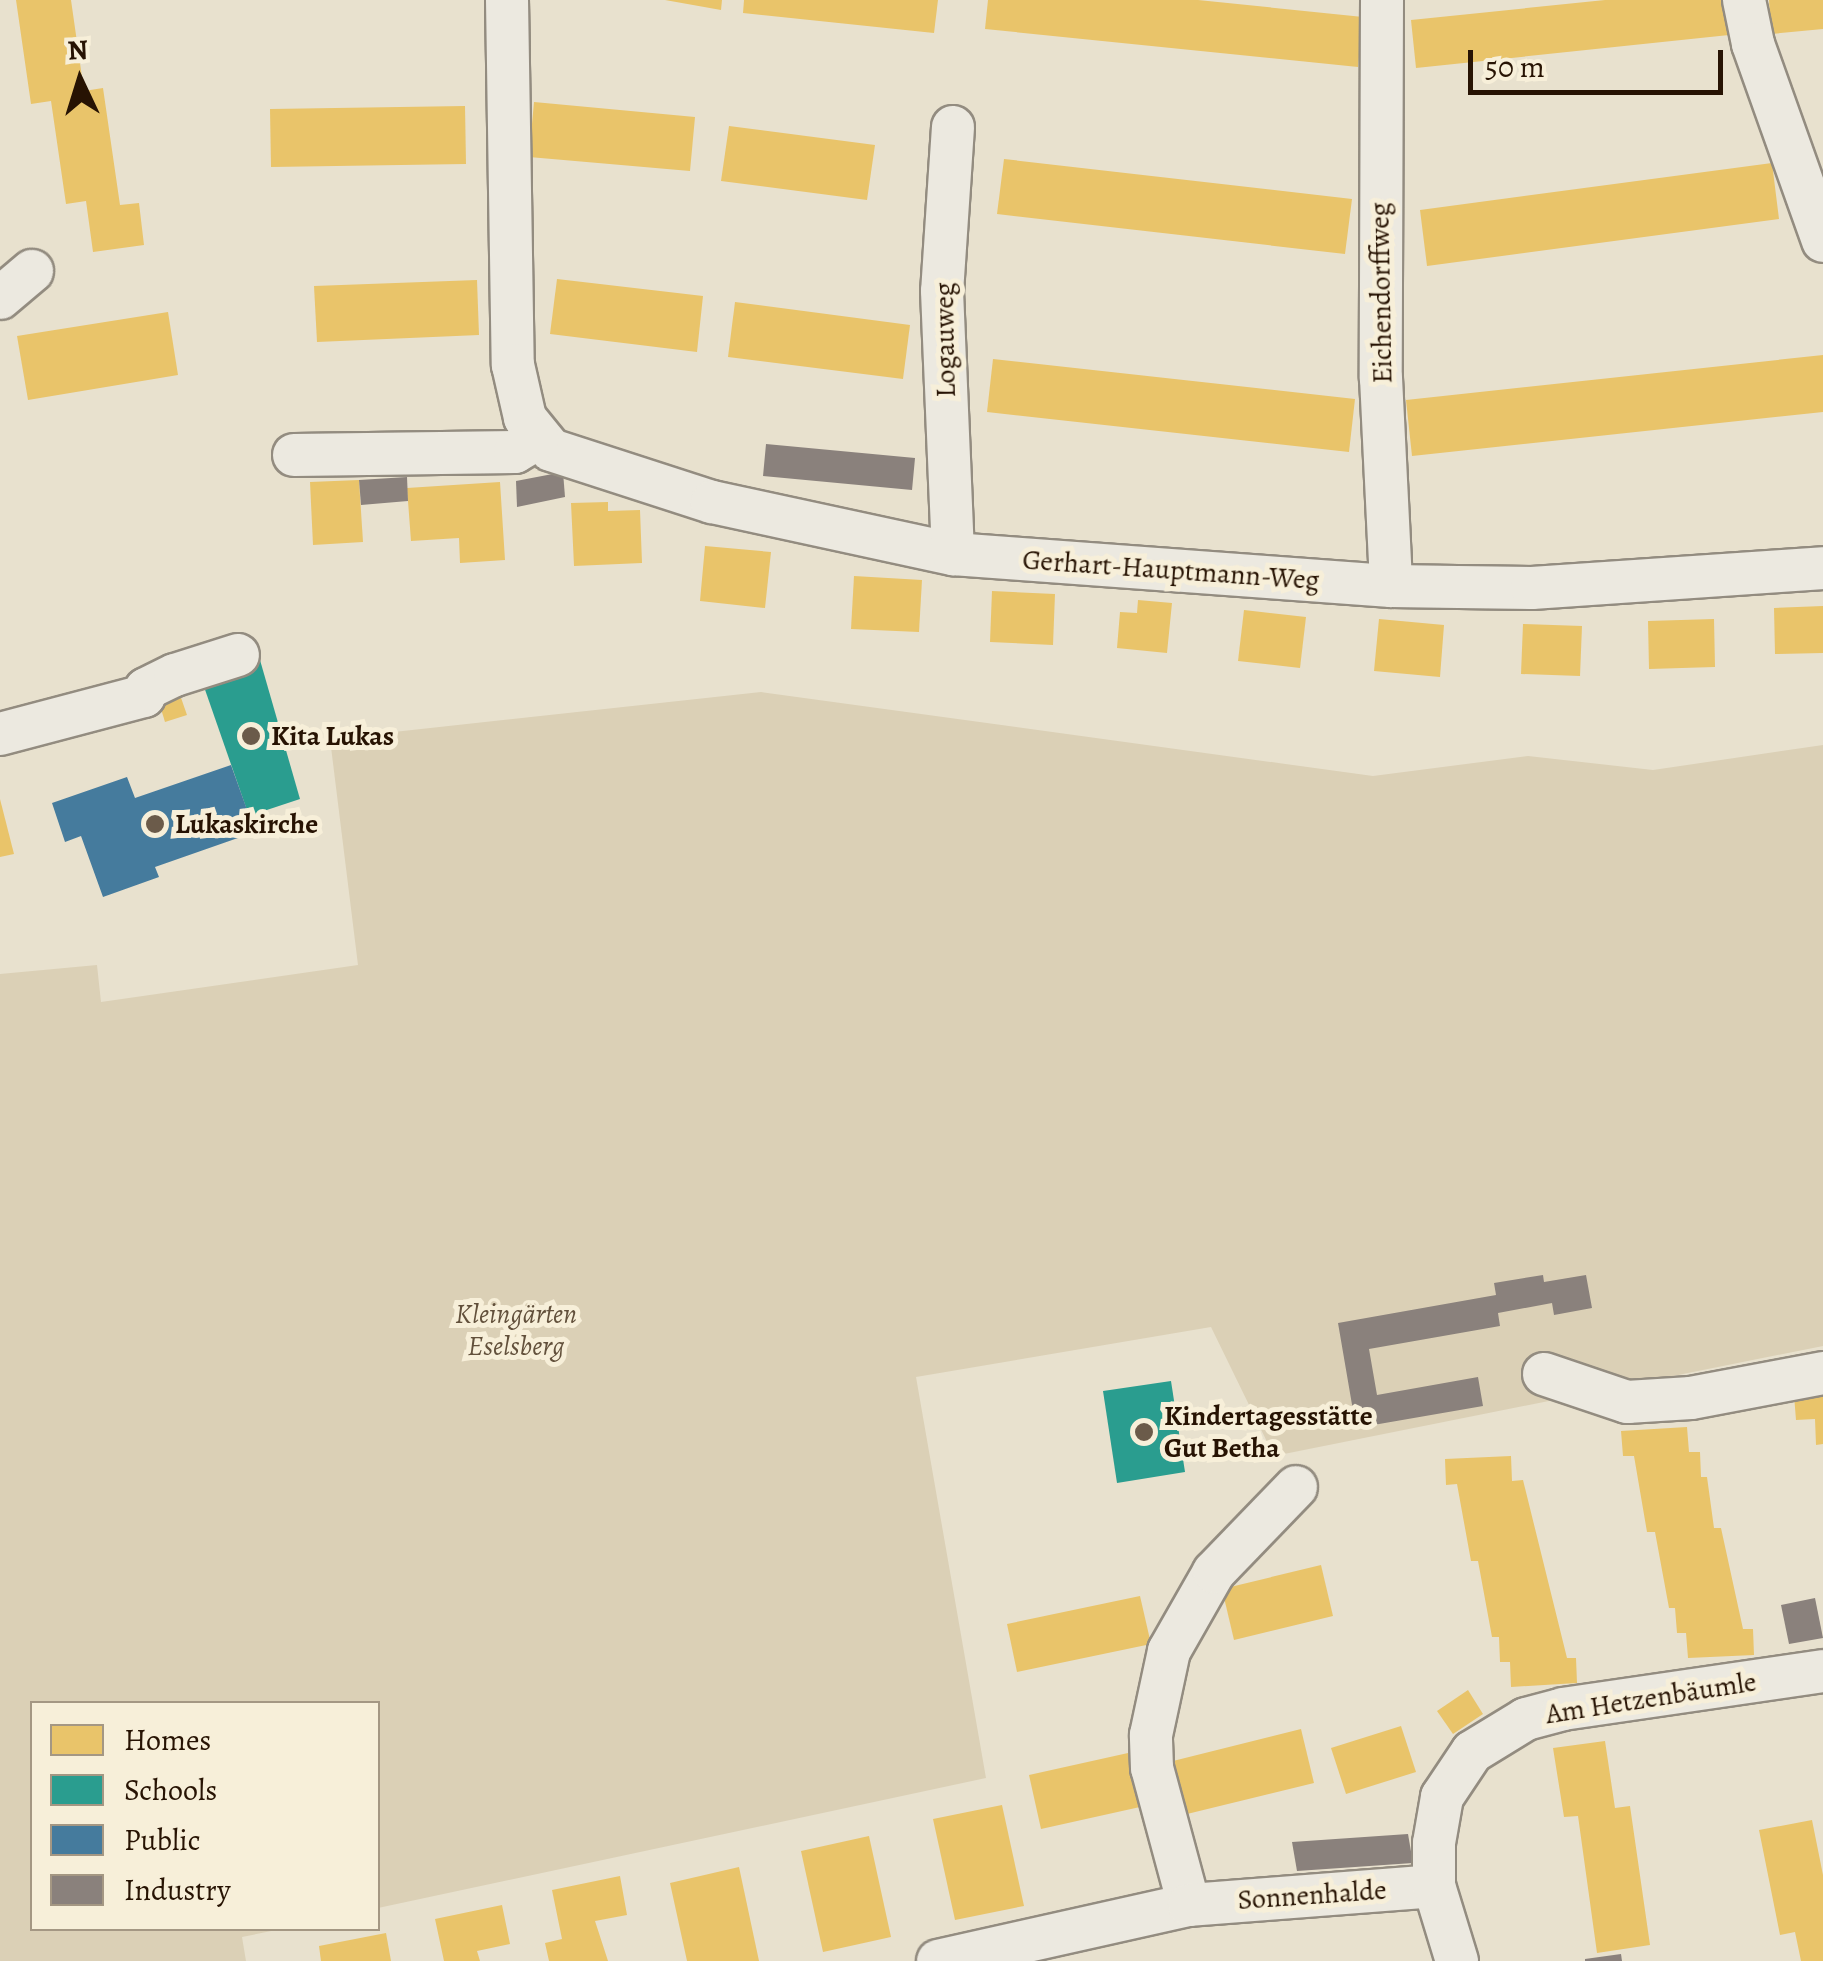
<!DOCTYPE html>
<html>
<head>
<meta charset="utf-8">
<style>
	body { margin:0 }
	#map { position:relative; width:1823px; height:1961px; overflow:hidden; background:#e8e1ce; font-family:Alegreya,serif }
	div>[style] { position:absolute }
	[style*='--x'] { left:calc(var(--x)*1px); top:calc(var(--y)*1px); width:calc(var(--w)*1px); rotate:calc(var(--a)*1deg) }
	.green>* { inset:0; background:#dbd0b6 }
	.homes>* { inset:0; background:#e9c46a }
	.schools>* { inset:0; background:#2a9d8f }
	.public>* { inset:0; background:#457b9d }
	.industry>* { inset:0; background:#8a817c }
	.roads { filter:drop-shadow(2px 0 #938c80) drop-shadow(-2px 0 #938c80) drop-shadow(0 2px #938c80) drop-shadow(0 -2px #938c80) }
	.minor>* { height:42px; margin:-21px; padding:0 21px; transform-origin:21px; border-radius:21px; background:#ece9e0 }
	.dots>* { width:28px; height:28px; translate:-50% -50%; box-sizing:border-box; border:5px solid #f7efd9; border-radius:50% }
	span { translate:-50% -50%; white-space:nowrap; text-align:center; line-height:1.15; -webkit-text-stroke:10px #f7efd9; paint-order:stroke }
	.street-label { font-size:28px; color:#271303 }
	.poi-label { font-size:28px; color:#271303; font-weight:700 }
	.left { translate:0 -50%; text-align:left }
	.park-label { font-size:28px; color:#62503b; font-style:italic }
	.legend { position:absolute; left:30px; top:1701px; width:350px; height:230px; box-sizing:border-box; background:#f7efd9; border:2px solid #a49783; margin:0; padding:12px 18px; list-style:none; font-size:30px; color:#271303 }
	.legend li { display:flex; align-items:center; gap:20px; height:50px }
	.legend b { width:50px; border:2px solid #a49783 }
	.north { position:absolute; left:30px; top:30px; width:100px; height:100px; -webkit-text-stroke:8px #f7efd9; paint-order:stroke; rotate:356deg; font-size:28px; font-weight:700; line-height:40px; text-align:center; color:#271303 }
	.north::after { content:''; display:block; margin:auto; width:35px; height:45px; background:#271303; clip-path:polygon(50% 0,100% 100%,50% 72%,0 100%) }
	.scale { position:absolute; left:1468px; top:50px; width:255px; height:45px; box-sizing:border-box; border:5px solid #271303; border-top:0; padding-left:12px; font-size:30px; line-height:35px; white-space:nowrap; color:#271303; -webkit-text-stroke:8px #f7efd9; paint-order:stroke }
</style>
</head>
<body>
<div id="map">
	<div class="green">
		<div style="clip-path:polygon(761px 692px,1373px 776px,1528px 756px,1653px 770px,1823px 745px,1823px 1346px,1274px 1456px,1211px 1327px,916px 1377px,986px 1778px,378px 1908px,378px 1704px,32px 1704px,32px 1928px,281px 1929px,242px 1937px,246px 1961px,0 1961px,0 974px,97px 965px,101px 1002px,358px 965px,330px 739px)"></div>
	</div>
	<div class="homes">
		<div style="clip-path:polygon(16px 0,71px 0,84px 91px,103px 88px,120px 205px,139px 203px,144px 245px,93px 252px,86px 201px,66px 204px,51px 101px,31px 104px)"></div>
		<div style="clip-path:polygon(665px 0,722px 0,721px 10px)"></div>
		<div style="clip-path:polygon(744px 0,938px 0,934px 33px,743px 13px)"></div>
		<div style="clip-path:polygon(988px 0,1198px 0,1363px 17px,1358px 67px,985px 29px)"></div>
		<div style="clip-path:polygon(1605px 0,1725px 0,1729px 35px,1416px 68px,1411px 20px)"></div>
		<div style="clip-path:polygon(1769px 0,1823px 0,1823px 29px,1771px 34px)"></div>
		<div style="clip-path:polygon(534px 102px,695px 117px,690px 171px,529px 157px)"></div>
		<div style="clip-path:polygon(465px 106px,466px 164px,271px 167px,270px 109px)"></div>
		<div style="clip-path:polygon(729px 126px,875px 145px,867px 200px,721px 181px)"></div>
		<div style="clip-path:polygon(1004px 159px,1352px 199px,1345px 254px,997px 214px)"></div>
		<div style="clip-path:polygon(1772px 163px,1779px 219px,1427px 266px,1420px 210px)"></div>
		<div style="clip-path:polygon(557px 279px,703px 296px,697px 352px,550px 334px)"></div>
		<div style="clip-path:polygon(477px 280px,479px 335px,317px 342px,314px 286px)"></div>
		<div style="clip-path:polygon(735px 302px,910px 325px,903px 379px,728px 357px)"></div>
		<div style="clip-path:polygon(168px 312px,178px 375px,28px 400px,17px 336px)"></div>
		<div style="clip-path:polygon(1823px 355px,1823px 412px,1412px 456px,1406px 400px)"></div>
		<div style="clip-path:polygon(993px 359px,1355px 399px,1349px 452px,987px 412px)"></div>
		<div style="clip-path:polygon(359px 480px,363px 542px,313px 545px,310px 482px)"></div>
		<div style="clip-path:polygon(500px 482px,505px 560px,460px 563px,459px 538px,411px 541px,407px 488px)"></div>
		<div style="clip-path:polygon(608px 502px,608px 511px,640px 510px,642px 563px,574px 566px,571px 503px)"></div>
		<div style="clip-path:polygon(705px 546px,771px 552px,765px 608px,700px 601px)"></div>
		<div style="clip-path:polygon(854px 576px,922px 580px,919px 632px,851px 629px)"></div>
		<div style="clip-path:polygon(992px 591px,1055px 594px,1053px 645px,990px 642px)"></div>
		<div style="clip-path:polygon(1138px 600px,1172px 603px,1167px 653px,1117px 648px,1120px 612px,1137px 613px)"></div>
		<div style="clip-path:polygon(1823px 606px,1823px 653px,1775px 654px,1774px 608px)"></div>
		<div style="clip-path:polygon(1244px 610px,1306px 617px,1300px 668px,1238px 661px)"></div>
		<div style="clip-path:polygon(1379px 619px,1444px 625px,1440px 677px,1374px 671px)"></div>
		<div style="clip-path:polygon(1714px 619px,1715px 667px,1649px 669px,1648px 621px)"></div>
		<div style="clip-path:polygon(1523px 624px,1582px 626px,1580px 676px,1521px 674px)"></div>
		<div style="clip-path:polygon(179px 692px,187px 715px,165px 722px,158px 699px)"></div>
		<div style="clip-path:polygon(0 799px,14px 854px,0 857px)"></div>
		<div style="clip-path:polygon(1823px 1393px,1823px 1444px,1816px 1445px,1815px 1419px,1796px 1420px,1794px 1395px)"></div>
		<div style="clip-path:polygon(1687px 1427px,1689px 1452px,1700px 1452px,1701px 1477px,1707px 1477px,1714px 1528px,1721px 1528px,1743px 1629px,1753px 1629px,1754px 1655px,1688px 1658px,1686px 1633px,1677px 1633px,1675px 1608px,1669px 1608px,1655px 1532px,1647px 1532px,1634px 1456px,1623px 1456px,1621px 1431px)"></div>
		<div style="clip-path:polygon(1511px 1456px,1512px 1481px,1523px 1480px,1567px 1658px,1576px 1658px,1577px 1683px,1511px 1687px,1510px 1662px,1500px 1662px,1499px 1637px,1492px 1637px,1478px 1561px,1471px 1561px,1457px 1484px,1446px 1485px,1445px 1459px)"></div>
		<div style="clip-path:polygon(1321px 1565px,1333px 1616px,1234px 1640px,1222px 1589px)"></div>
		<div style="clip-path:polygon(1140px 1596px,1151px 1644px,1017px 1672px,1007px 1624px)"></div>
		<div style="clip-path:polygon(1468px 1690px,1483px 1714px,1453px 1734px,1437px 1711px)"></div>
		<div style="clip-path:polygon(1401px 1726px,1416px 1772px,1346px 1794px,1331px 1748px)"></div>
		<div style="clip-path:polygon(1301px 1729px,1314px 1783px,1187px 1814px,1173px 1761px)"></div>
		<div style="clip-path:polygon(1605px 1741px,1615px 1808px,1630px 1806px,1650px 1945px,1597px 1953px,1578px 1816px,1564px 1817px,1553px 1748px)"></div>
		<div style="clip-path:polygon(1128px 1753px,1140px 1807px,1041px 1829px,1029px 1775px)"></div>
		<div style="clip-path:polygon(1002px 1805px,1024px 1906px,955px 1920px,933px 1819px)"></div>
		<div style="clip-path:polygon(1812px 1820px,1823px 1875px,1823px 1961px,1801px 1961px,1795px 1932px,1780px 1935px,1759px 1830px)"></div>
		<div style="clip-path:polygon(869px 1836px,891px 1937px,823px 1952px,801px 1851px)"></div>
		<div style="clip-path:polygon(739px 1867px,759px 1961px,687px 1961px,670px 1883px)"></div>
		<div style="clip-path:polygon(620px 1876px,627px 1915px,595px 1921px,608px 1961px,549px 1961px,545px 1943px,562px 1939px,552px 1890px)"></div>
		<div style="clip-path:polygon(502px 1905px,510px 1944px,477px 1951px,480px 1961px,444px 1961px,435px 1919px)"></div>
		<div style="clip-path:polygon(386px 1933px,391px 1961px,321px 1961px,319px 1946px)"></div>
	</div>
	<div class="schools">
		<div style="clip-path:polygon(260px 660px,300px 799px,249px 816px,202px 681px)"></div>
		<div style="clip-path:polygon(1171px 1381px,1185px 1472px,1117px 1483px,1103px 1391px)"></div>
	</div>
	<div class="public">
		<div style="clip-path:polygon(231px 765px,255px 832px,155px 867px,159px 877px,103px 897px,81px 836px,65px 842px,52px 803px,127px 777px,135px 798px)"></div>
	</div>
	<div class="industry">
		<div style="clip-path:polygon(766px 444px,915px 458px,912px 490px,763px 476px)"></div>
		<div style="clip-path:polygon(563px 472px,565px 497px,517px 507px,516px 481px)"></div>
		<div style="clip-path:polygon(407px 477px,408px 501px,361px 505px,359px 480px)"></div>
		<div style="clip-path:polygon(1543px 1275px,1544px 1282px,1586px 1275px,1592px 1308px,1554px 1315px,1552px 1303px,1498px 1313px,1500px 1326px,1369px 1349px,1377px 1395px,1478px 1377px,1483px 1406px,1356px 1428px,1338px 1323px,1496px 1295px,1494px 1283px)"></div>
		<div style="clip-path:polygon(1815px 1598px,1823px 1638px,1789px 1644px,1781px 1605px)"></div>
		<div style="clip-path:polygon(1408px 1834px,1413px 1863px,1297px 1871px,1292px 1842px)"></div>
		<div style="clip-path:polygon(1621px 1954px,1622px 1961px,1585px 1961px,1585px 1959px)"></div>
	</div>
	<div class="roads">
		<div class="minor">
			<div style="--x:507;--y:0;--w:365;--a:89.1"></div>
			<div style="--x:513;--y:365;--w:54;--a:77.2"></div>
			<div style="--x:525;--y:418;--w:41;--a:50.9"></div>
			<div style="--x:551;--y:450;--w:169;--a:17.9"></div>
			<div style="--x:712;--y:502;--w:247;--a:12.2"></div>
			<div style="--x:953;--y:554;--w:439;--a:4.2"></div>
			<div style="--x:1391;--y:586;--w:141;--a:0.8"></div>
			<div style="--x:1532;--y:588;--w:292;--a:-3.9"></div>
			<div style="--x:1382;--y:0;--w:378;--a:90.2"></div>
			<div style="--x:1381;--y:378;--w:208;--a:87.2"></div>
			<div style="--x:1744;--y:0;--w:45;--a:78.4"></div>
			<div style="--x:1753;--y:44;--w:209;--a:70.4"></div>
			<div style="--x:953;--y:127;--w:164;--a:93.8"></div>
			<div style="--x:942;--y:291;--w:263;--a:87.6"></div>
			<div style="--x:0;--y:298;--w:42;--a:-40.2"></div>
			<div style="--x:294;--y:455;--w:221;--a:-0.8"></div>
			<div style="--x:515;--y:452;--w:26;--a:-31"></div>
			<div style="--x:0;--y:734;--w:149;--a:-14.8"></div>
			<div style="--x:144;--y:696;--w:7;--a:-74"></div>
			<div style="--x:146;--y:689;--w:32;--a:-26"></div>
			<div style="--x:175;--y:675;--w:66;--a:-17.6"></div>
			<div style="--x:1544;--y:1374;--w:88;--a:18.6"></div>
			<div style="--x:1627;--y:1402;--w:64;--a:-3.6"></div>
			<div style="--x:1691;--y:1398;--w:134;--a:-10.7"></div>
			<div style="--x:1189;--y:1905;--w:142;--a:-105.1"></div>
			<div style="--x:1152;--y:1768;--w:33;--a:-92"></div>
			<div style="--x:1151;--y:1735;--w:86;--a:-77.9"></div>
			<div style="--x:1169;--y:1651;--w:91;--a:-60.3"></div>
			<div style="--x:1214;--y:1572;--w:118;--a:-46"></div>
			<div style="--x:938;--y:1961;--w:257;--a:-12.6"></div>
			<div style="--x:1189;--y:1905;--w:246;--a:-4.4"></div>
			<div style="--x:1457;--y:1961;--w:78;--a:-107"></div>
			<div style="--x:1434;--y:1886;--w:43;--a:-90"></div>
			<div style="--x:1434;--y:1843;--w:47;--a:-80.1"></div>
			<div style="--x:1442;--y:1797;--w:54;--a:-56.3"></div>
			<div style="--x:1472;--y:1752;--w:63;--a:-31.4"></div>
			<div style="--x:1526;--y:1719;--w:38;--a:-15"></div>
			<div style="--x:1563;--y:1709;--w:263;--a:-8.3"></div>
		</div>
	</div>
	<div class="dots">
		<div style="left:251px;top:736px;background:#6b5b4a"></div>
		<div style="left:155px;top:824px;background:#6b5b4a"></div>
		<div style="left:1144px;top:1432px;background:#6b5b4a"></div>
	</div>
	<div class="street-label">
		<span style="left:1381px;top:293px;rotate:-91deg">Eichendorffweg</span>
		<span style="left:945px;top:340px;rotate:-91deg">Logauweg</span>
		<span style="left:1171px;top:570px;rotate:4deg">Gerhart-Hauptmann-Weg</span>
		<span style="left:1651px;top:1698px;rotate:-9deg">Am Hetzenbäumle</span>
		<span style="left:1312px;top:1895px;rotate:-4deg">Sonnenhalde</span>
	</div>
	<div class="poi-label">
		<span class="left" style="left:271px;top:736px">Kita Lukas</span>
		<span class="left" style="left:175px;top:824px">Lukaskirche</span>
		<span class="left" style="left:1164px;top:1432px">Kindertagesstätte<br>Gut Betha</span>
	</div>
	<div class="park-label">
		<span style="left:516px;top:1330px">Kleingärten<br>Eselsberg</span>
	</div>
	<ul class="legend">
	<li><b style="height:28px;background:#e9c46a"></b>Homes</li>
	<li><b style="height:28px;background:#2a9d8f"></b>Schools</li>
	<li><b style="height:28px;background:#457b9d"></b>Public</li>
	<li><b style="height:28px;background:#8a817c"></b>Industry</li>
	</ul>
	<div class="north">N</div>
	<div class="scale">50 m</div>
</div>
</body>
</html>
